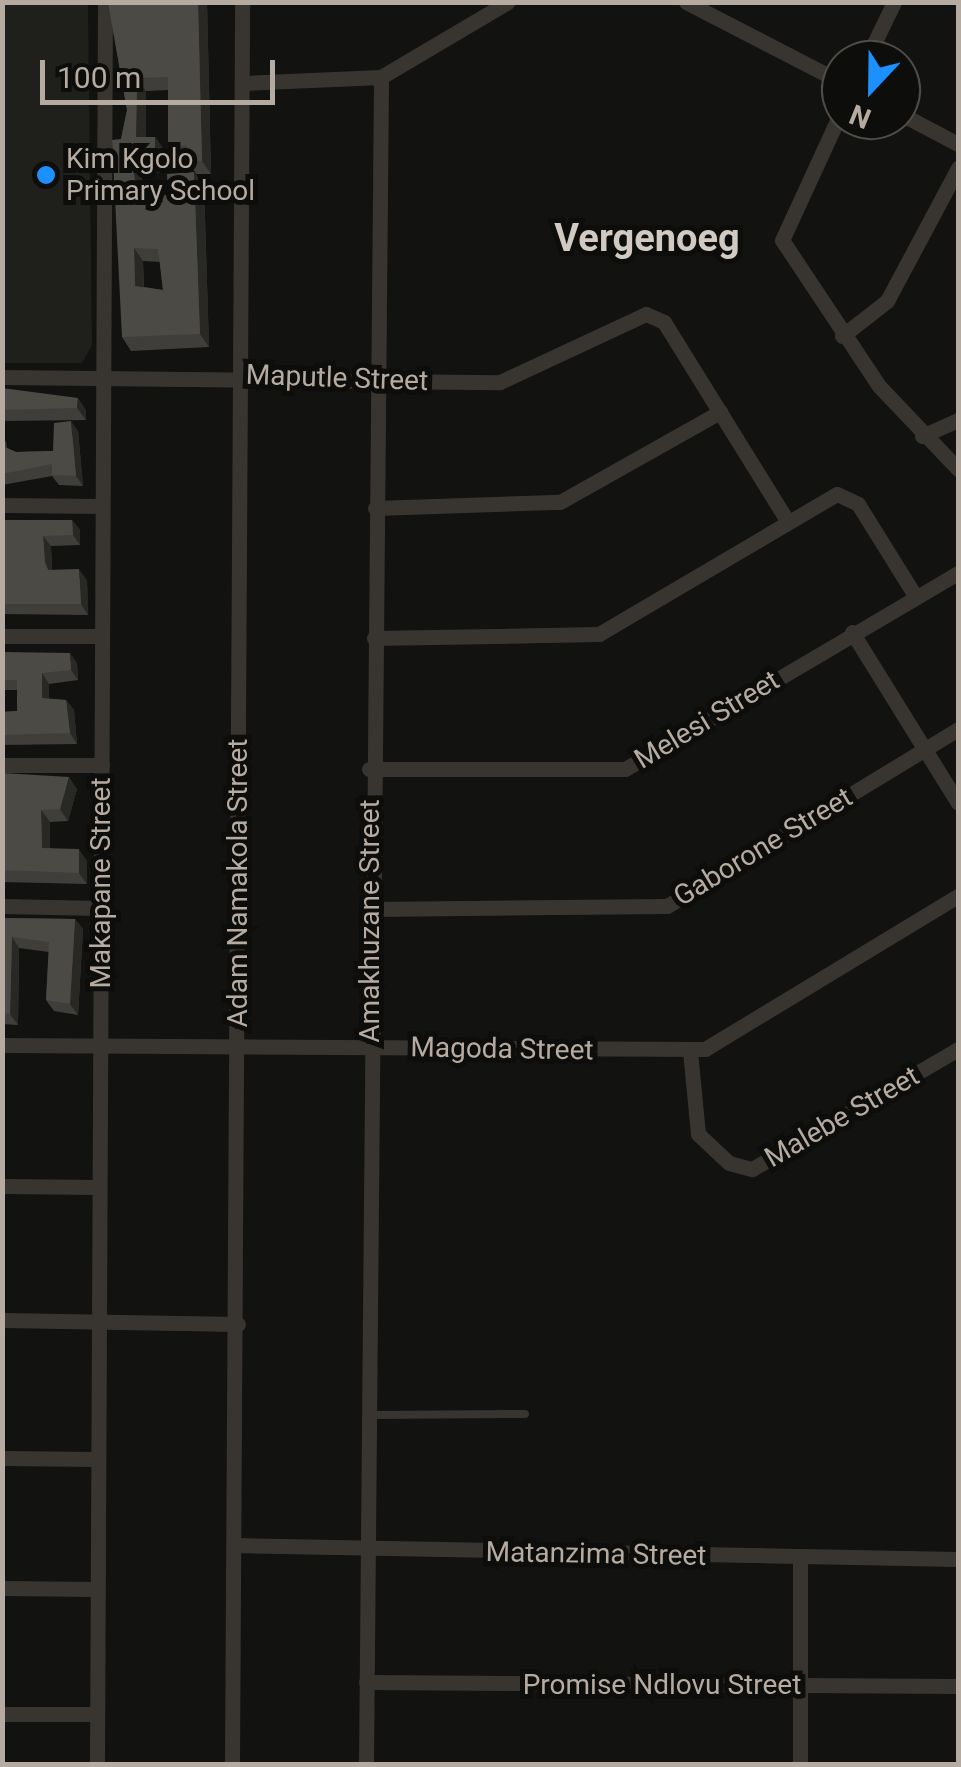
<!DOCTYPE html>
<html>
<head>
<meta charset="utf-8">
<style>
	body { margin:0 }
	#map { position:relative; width:961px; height:1767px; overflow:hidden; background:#121210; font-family:Roboto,sans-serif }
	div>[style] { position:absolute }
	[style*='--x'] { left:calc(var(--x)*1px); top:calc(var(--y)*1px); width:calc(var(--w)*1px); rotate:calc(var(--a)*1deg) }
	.built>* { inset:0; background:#1f1f1c }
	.lane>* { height:8px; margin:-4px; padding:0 4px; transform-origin:4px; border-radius:4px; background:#383531 }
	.street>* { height:15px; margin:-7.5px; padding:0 7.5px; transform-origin:7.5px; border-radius:7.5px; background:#383531 }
	.wall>* { inset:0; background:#403e3a }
	.shaded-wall>* { inset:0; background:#282824 }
	.building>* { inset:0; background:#4c4a45 }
	.dots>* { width:28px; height:28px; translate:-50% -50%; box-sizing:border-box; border:5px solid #0d0d0b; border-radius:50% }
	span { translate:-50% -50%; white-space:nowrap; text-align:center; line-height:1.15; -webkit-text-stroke:10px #0d0d0b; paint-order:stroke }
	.poi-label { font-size:28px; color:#b5aba0 }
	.left { translate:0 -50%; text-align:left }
	.street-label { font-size:28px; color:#b5aba0 }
	.district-label { font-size:38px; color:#d0cac2; font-weight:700 }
	.frame { position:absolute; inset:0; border:5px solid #b5aba0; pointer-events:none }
	.north { position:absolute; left:821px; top:40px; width:100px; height:100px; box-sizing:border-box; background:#0d0d0b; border:2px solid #504c47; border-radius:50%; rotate:202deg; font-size:28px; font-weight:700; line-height:40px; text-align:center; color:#b5aba0 }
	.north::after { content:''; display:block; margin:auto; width:35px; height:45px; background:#1c90ff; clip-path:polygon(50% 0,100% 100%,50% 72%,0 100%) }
	.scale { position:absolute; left:40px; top:60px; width:235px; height:45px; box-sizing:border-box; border:5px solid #b5aba0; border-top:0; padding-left:12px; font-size:30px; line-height:35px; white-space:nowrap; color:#b5aba0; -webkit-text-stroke:8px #0d0d0b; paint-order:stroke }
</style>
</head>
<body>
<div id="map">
	<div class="built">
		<div style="clip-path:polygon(3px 2px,88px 5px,92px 345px,82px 363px,3px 363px)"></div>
	</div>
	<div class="lane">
		<div style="--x:370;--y:1415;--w:155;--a:-0.4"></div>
	</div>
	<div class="street">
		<div style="--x:686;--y:2;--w:174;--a:27.3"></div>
		<div style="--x:866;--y:60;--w:64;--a:-64.2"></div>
		<div style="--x:244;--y:83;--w:137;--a:-2.5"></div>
		<div style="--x:381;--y:77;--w:147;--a:-30.6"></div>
		<div style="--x:841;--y:112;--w:141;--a:114.7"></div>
		<div style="--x:782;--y:240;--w:175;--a:56.4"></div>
		<div style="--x:879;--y:386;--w:115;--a:46.4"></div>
		<div style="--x:901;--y:114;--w:64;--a:27.8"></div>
		<div style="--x:842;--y:336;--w:57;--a:-37.9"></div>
		<div style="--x:887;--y:301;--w:151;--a:-61.9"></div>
		<div style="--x:2;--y:377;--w:498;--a:0.6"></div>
		<div style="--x:500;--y:382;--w:161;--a:-25"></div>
		<div style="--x:646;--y:314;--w:20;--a:24"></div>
		<div style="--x:664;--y:322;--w:232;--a:58.2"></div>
		<div style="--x:922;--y:436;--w:39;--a:-24"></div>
		<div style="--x:2;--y:505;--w:99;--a:0.6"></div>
		<div style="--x:375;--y:508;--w:185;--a:-1.9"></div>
		<div style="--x:560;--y:502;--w:184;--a:-29.4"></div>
		<div style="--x:852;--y:632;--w:201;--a:58.2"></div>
		<div style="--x:2;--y:636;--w:100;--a:0"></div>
		<div style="--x:374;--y:638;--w:225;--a:-1"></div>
		<div style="--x:599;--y:634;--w:276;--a:-30.5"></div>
		<div style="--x:837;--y:494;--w:23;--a:25"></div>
		<div style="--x:858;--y:504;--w:110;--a:58.1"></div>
		<div style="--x:2;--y:765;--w:100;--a:0"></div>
		<div style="--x:369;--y:769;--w:256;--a:0"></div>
		<div style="--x:625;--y:769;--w:386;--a:-30.5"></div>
		<div style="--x:2;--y:906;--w:98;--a:1.2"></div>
		<div style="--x:372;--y:909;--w:295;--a:-0.6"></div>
		<div style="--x:667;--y:906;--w:341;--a:-31.3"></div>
		<div style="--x:2;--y:1045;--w:703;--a:0.33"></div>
		<div style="--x:705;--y:1049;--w:296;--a:-31.2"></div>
		<div style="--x:690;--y:1051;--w:83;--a:84.5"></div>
		<div style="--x:698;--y:1134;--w:42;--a:43.1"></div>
		<div style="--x:729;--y:1163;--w:24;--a:15"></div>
		<div style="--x:752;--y:1169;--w:238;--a:-30.2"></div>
		<div style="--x:2;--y:1186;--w:97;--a:0.6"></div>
		<div style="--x:2;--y:1320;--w:236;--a:1"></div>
		<div style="--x:2;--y:1458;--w:94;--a:0.6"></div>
		<div style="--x:234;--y:1545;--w:724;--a:1.11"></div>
		<div style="--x:800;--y:1558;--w:206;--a:90"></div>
		<div style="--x:2;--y:1588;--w:94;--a:0.6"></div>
		<div style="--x:366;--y:1682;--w:592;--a:0.39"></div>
		<div style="--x:2;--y:1714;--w:93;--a:0"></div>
		<div style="--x:97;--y:1764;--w:1762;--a:-89.74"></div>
		<div style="--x:232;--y:1764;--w:1762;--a:-89.67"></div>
		<div style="--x:366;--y:1764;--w:1687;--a:-89.49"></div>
	</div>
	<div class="wall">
		<div style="clip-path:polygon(evenodd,108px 2px,207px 2px,211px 174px,196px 174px,187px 158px,177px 158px,168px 145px,168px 90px,146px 91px,146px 137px,155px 137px,164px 150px,164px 172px,141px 174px,144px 196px,168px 195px,204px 185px,209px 347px,131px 351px,122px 337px,121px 139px,127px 110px,108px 2px,143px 261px,160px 262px,163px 290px,144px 287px,143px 261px)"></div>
		<div style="clip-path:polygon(2px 388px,86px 410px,86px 420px,2px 421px)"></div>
		<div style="clip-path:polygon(78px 431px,83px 486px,59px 485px,52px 476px,2px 485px,2px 436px,6px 442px,7px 448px,16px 452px,53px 451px)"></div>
		<div style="clip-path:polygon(2px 520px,72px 520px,80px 530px,80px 545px,51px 546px,52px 570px,87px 580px,88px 615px,2px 614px)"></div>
		<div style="clip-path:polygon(2px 652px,77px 663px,78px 680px,49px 684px,49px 699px,66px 700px,74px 710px,77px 744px,2px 745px,2px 712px,17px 711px,17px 690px,2px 690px)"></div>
		<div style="clip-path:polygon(2px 773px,77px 789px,68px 821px,50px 822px,50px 848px,87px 861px,87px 884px,2px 882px)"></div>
		<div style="clip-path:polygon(2px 918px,75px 919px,83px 929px,78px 1015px,54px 1011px,46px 1000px,49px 952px,19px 948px,18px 1025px,2px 1024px)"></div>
	</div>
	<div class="shaded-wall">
		<div style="clip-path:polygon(198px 2px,207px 2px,211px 174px,202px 161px)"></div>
		<div style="clip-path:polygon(137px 78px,146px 91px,146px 150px,136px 137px)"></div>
		<div style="clip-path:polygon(155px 137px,164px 150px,164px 172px,155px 159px)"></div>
		<div style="clip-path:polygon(132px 160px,141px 174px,146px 209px,137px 196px)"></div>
		<div style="clip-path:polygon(194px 172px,204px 185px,209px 347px,200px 334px)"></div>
		<div style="clip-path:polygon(134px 248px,143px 261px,144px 299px,135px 286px)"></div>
		<div style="clip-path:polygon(78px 398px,86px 410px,86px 420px,77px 408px)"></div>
		<div style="clip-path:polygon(71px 421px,78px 431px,83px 486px,76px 476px)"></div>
		<div style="clip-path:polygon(72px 520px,80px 530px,80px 545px,73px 535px)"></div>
		<div style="clip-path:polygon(43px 536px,51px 546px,52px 573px,48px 570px,45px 562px)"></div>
		<div style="clip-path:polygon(79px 569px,87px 580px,88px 615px,81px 604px)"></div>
		<div style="clip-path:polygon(70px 653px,77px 663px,78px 680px,71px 670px)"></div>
		<div style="clip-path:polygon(42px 673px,49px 684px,49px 709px,42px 698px)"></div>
		<div style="clip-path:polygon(66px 700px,74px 710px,77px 744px,70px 733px)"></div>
		<div style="clip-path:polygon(69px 777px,77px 789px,68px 821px,60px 809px)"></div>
		<div style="clip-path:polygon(41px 810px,50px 822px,50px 860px,42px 848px)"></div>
		<div style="clip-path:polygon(79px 849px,87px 861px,87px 884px,79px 873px)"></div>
		<div style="clip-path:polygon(75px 919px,83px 929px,78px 1015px,70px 1004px)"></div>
		<div style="clip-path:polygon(12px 937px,19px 948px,18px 1025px,10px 1014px)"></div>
	</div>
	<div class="building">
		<div style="clip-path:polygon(evenodd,108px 2px,198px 2px,202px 161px,187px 161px,187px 146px,168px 145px,168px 77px,137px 78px,136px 137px,155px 137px,155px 159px,132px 160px,137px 196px,168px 195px,167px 174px,194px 172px,200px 334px,122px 337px,112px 140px,121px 139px,127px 110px,108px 2px,134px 248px,158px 249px,163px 290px,135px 286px,134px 248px)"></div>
		<div style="clip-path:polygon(2px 388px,78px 398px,77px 408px,2px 410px)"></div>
		<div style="clip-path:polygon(71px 421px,76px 476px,52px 475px,52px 464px,2px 474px,2px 446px,16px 452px,53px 451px,54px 423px)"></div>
		<div style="clip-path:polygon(2px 520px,72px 520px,73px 535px,43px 536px,45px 562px,48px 570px,79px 569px,81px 604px,2px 604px)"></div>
		<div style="clip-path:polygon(2px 652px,70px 653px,71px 670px,42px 673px,42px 698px,66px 700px,70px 733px,2px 735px,2px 712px,17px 711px,17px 680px,2px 680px)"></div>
		<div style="clip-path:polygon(2px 773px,69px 777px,60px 809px,41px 810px,42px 848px,79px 849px,79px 873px,2px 870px)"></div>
		<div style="clip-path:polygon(2px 918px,75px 919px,70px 1004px,46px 1000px,49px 942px,12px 937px,10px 1014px,2px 1013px)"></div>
	</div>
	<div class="dots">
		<div style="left:46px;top:175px;background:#1c90ff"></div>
	</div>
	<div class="poi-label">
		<span class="left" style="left:66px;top:175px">Kim Kgolo<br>Primary School</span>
	</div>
	<div class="street-label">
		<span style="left:337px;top:378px;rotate:2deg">Maputle Street</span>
		<span style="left:707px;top:720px;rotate:-31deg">Melesi Street</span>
		<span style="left:763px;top:847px;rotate:-31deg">Gaborone Street</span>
		<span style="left:101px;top:883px;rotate:-90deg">Makapane Street</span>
		<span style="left:238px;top:883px;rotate:-90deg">Adam Namakola Street</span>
		<span style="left:370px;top:921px;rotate:-90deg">Amakhuzane Street</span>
		<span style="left:502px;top:1049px;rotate:1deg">Magoda Street</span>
		<span style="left:842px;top:1117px;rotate:-30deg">Malebe Street</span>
		<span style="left:596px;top:1554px;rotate:1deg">Matanzima Street</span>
		<span style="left:662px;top:1685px">Promise Ndlovu Street</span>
	</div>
	<div class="district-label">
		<span style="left:647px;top:239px">Vergenoeg</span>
	</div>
	<div class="frame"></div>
	<div class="north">N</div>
	<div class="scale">100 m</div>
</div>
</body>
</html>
